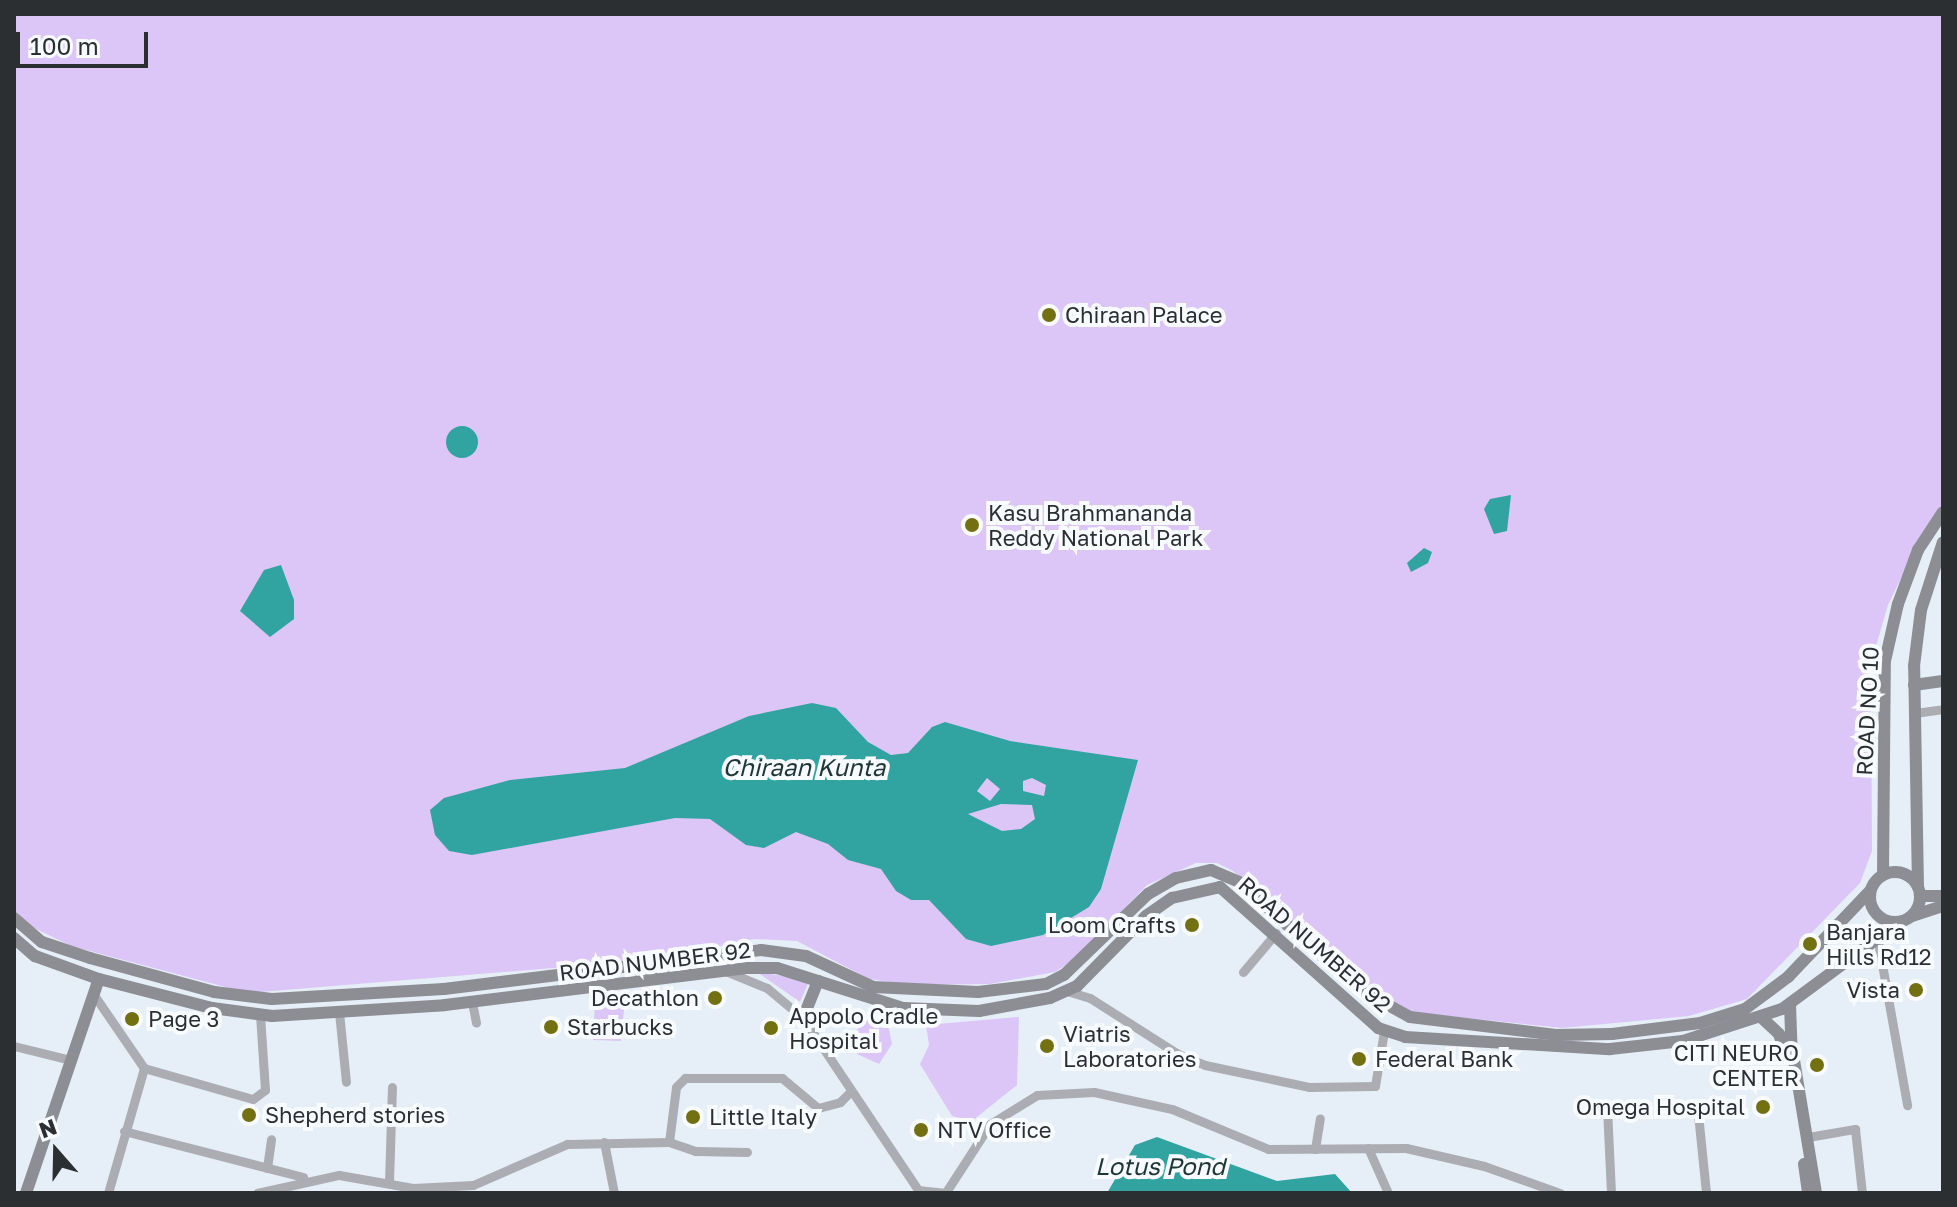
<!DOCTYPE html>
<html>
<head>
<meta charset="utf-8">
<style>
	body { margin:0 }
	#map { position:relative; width:1957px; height:1207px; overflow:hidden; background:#e6eff7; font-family:"Golos Text",sans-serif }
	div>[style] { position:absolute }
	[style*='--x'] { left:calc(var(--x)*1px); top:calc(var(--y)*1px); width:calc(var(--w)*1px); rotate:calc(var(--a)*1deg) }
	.green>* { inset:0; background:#dcc6f7 }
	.water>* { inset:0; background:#31a3a0 }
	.round { border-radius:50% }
	.street>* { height:9px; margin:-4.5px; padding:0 4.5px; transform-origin:4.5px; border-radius:4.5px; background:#acadb2 }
	.secondary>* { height:12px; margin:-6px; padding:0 6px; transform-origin:6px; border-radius:6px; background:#8c8e94 }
	.secondary>.ring { margin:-6px; padding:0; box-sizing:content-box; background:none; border:12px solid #8c8e94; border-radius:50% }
	.dots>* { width:22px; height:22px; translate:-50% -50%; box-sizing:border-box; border:4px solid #f8fbff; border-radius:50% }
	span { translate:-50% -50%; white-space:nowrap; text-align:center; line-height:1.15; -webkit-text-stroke:8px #f8fbff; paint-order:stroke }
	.poi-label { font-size:22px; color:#2c2f32 }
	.left { translate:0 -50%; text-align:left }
	.right { translate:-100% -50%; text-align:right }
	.street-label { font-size:22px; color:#2c2f32 }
	.water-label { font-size:24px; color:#1e3736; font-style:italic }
	.frame { position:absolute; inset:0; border:16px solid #2c2f32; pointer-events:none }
	.north { position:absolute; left:16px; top:1111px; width:80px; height:80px; -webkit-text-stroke:6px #f8fbff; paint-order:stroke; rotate:340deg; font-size:22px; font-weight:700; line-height:32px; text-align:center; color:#2c2f32 }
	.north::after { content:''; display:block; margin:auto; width:28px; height:36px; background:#2c2f32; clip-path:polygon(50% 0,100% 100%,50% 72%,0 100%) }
	.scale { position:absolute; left:16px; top:32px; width:132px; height:36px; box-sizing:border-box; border:4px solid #2c2f32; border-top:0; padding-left:10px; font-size:24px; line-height:28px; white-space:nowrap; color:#2c2f32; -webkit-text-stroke:6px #f8fbff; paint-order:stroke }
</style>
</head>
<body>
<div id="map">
	<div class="green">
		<div style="clip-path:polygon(14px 14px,1943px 14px,1943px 509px,1919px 541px,1888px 605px,1871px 663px,1872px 851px,1860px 883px,1747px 999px,1689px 1016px,1562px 1028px,1410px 1012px,1368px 988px,1233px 871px,1217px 863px,1196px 863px,1147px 885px,1075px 959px,1055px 972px,990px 984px,910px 985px,869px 979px,797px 941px,754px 939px,684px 954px,603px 964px,248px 993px,71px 946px,28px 925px,14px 910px)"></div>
		<div style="clip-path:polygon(757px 972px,791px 977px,808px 984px,800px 1002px)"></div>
		<div style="clip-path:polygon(625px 1000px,621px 1041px,593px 1040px,595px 1002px)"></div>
		<div style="clip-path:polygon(1019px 1017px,1017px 1085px,972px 1121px,952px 1116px,920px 1064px,929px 1045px,926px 1025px)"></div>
		<div style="clip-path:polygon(867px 1019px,888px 1025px,892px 1044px,879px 1064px,857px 1054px,852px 1035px)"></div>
	</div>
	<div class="water">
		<div class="round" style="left:446px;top:426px;width:32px;height:32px"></div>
		<div style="clip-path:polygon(1511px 495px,1507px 531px,1494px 534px,1484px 509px,1490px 499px)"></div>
		<div style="clip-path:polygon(1424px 548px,1432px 552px,1428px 563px,1411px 572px,1407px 563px)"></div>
		<div style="clip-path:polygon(281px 565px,294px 600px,294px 619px,270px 637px,240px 611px,264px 570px)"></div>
		<div style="clip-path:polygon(evenodd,812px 703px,836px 708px,868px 742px,891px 755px,908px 753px,932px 727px,945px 722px,1010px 741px,1138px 760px,1101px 889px,1089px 907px,1043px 935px,991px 946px,966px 939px,929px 900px,911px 900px,896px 891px,881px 869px,848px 860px,828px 844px,796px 832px,764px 848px,746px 845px,710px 819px,675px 818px,472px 855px,449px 851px,435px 835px,430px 810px,444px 798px,510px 780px,625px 768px,749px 716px,812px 703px,987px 778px,1000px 789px,990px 801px,977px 791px,987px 778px,812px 703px,1032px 778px,1046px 785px,1044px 796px,1023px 791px,1023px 781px,1032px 778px,812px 703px,1001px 804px,1032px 805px,1035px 819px,1021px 829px,1002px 831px,968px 814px,1001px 804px)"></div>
		<div style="clip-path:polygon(1157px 1137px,1277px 1181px,1335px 1174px,1352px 1193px,1107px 1193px,1135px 1145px)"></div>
	</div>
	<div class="street">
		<div style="--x:1915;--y:713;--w:28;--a:-8"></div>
		<div style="--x:1877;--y:936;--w:172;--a:79.9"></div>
		<div style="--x:728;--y:972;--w:42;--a:22.3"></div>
		<div style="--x:767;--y:988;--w:47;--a:39.8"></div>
		<div style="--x:803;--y:1018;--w:207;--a:56.2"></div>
		<div style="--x:918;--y:1190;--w:30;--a:6"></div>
		<div style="--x:1243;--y:972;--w:51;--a:-49.8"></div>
		<div style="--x:1067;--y:991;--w:24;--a:17"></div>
		<div style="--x:1090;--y:998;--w:104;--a:32.5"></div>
		<div style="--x:1178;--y:1054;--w:29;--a:22"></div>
		<div style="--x:1205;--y:1065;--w:106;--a:11.9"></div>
		<div style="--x:1309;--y:1087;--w:66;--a:-0.9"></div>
		<div style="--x:1375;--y:1086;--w:56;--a:-80.7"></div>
		<div style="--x:94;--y:995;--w:88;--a:55.6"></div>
		<div style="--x:144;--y:1068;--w:113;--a:15.9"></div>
		<div style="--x:253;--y:1099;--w:15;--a:-37"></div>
		<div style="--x:265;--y:1090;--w:75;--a:-93.8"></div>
		<div style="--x:472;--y:1002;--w:21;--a:79"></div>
		<div style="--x:339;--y:1012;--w:70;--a:84.3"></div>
		<div style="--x:14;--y:1046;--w:59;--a:13.8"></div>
		<div style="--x:1697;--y:1104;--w:89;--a:84.2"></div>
		<div style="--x:1607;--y:1108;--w:85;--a:87.3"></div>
		<div style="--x:124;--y:1131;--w:185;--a:14.4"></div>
		<div style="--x:1808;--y:1137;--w:48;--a:-9.7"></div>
		<div style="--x:1855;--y:1129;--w:64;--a:83.8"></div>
		<div style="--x:604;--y:1142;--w:52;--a:78.9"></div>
		<div style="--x:669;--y:1142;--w:28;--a:19"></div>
		<div style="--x:695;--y:1151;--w:52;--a:1.1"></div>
		<div style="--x:1368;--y:1148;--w:49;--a:66"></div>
		<div style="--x:1315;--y:1149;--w:31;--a:-81"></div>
		<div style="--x:267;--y:1168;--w:29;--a:-82"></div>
		<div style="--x:389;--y:1182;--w:95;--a:-88.2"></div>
		<div style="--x:946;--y:1192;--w:81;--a:-57.1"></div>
		<div style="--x:990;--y:1124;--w:55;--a:-31.7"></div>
		<div style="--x:1037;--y:1095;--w:57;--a:-3"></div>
		<div style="--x:1094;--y:1092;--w:80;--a:12.3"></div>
		<div style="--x:1172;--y:1109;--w:104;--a:22.6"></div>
		<div style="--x:1268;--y:1149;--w:138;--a:-0.4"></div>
		<div style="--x:1406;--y:1148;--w:80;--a:13"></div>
		<div style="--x:1484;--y:1166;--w:81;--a:19.6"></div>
		<div style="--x:108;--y:1193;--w:130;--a:-73.9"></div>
		<div style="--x:257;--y:1193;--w:84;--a:-12.4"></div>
		<div style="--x:339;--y:1175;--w:75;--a:10"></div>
		<div style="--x:413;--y:1188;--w:60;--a:-2.9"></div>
		<div style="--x:473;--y:1185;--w:103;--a:-23.6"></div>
		<div style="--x:567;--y:1144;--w:102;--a:-1.1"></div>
		<div style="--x:669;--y:1142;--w:55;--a:-82.7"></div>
		<div style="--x:676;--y:1087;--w:13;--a:-45"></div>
		<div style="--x:685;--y:1078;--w:97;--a:0"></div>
		<div style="--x:782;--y:1078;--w:47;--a:39.8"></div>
		<div style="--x:818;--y:1108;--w:23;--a:-15"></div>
		<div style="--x:840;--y:1102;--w:14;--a:-45"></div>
	</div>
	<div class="secondary">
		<div style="--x:1914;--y:685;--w:29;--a:-8"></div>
		<div class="ring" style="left:1870px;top:872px;width:38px;height:38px"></div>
		<div style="--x:1883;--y:875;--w:214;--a:-89.5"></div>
		<div style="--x:1885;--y:661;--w:58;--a:-77.2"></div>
		<div style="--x:1898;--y:604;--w:58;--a:-69.7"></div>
		<div style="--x:1918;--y:550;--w:45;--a:-56.7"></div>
		<div style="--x:1918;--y:887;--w:221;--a:-91"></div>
		<div style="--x:1914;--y:666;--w:56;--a:-82.9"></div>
		<div style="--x:1921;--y:610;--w:71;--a:-72.1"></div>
		<div style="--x:1920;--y:896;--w:23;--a:0"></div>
		<div style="--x:1912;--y:916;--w:33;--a:-18"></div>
		<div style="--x:14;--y:918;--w:37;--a:41"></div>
		<div style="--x:42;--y:942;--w:51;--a:18.4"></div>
		<div style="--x:90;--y:958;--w:129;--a:15.3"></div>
		<div style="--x:214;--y:992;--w:58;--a:6.9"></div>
		<div style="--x:272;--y:999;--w:172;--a:-3.3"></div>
		<div style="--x:444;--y:989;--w:319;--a:-7"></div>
		<div style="--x:761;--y:950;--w:45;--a:7.6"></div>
		<div style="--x:806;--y:956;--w:74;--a:24.8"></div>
		<div style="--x:873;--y:987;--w:105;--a:2.7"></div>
		<div style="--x:978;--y:992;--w:68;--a:-6.7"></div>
		<div style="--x:1046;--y:984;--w:20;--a:-27"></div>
		<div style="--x:1064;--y:975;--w:117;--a:-44"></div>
		<div style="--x:1148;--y:894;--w:32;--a:-30"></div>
		<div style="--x:1176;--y:878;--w:36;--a:-13"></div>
		<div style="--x:1211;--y:870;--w:30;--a:23"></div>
		<div style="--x:1239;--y:882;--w:161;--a:41.7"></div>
		<div style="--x:1359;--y:989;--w:58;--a:28.8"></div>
		<div style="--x:1410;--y:1017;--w:147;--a:7"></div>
		<div style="--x:1556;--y:1035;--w:56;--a:-1"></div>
		<div style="--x:1612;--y:1034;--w:89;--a:-7.1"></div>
		<div style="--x:1700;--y:1023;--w:47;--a:-17.3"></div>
		<div style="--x:1745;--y:1009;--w:54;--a:-36.7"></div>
		<div style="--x:1788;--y:977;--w:119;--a:-46.4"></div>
		<div style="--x:14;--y:938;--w:28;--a:41"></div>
		<div style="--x:35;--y:956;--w:68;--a:19.8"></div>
		<div style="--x:99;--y:979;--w:117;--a:14.4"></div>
		<div style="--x:212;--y:1008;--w:61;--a:7.6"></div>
		<div style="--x:272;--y:1016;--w:173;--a:-3.6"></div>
		<div style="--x:445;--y:1005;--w:302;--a:-7"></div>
		<div style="--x:745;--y:968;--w:32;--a:0"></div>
		<div style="--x:777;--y:968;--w:132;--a:17.6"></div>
		<div style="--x:903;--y:1008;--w:76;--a:2.3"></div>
		<div style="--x:979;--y:1011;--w:72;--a:-10.4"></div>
		<div style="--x:1050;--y:998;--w:30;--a:-24"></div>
		<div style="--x:1077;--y:986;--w:98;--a:-45.4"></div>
		<div style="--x:1146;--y:916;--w:32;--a:-35"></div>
		<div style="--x:1172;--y:898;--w:49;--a:-12.9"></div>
		<div style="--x:1220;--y:887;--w:212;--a:41.7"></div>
		<div style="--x:1378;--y:1028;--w:28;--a:18"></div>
		<div style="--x:1405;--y:1037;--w:205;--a:3.4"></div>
		<div style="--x:1610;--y:1049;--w:73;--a:-6.3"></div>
		<div style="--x:1683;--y:1041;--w:104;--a:-17.9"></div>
		<div style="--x:1782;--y:1009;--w:147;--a:-36.4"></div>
		<div style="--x:1790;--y:1004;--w:38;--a:88"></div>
		<div style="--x:1791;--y:1042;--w:153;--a:80.6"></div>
		<div style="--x:1761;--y:1017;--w:25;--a:43"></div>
		<div style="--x:1779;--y:1034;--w:22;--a:72"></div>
		<div style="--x:803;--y:1018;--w:40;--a:-68"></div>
		<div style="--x:1804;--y:1164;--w:29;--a:82"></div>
		<div style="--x:26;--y:1193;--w:226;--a:-71.2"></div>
	</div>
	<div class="dots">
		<div style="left:1049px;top:315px;background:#737012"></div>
		<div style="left:972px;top:525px;background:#737012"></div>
		<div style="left:1192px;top:925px;background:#737012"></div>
		<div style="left:1810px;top:944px;background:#737012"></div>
		<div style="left:1916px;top:990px;background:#737012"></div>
		<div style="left:715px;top:998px;background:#737012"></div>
		<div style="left:132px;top:1019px;background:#737012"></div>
		<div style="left:551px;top:1027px;background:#737012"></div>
		<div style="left:771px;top:1028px;background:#737012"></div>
		<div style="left:1047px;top:1046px;background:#737012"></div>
		<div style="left:1359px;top:1059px;background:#737012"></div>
		<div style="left:1817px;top:1065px;background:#737012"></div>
		<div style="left:1763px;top:1107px;background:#737012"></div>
		<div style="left:249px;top:1115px;background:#737012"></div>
		<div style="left:693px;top:1117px;background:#737012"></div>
		<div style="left:921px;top:1130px;background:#737012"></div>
	</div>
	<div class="poi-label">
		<span class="left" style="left:1065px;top:315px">Chiraan Palace</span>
		<span class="left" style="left:988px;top:525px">Kasu Brahmananda<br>Reddy National Park</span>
		<span class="right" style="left:1176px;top:925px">Loom Crafts</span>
		<span class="left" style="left:1826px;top:944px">Banjara<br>Hills Rd12</span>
		<span class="right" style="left:1900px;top:990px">Vista</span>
		<span class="right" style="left:699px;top:998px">Decathlon</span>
		<span class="left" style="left:789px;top:1028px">Appolo Cradle<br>Hospital</span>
		<span class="left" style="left:148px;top:1019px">Page 3</span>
		<span class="left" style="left:567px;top:1027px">Starbucks</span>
		<span class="left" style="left:1063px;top:1046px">Viatris<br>Laboratories</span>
		<span class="right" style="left:1799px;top:1065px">CITI NEURO<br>CENTER</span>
		<span class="left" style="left:1375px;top:1059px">Federal Bank</span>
		<span class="right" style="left:1745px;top:1107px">Omega Hospital</span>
		<span class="left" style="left:265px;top:1115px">Shepherd stories</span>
		<span class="left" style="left:709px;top:1117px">Little Italy</span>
		<span class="left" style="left:937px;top:1130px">NTV Office</span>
	</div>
	<div class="street-label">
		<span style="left:1867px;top:711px;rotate:-87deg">ROAD NO 10</span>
		<span style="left:1315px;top:944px;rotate:41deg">ROAD NUMBER 92</span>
		<span style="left:655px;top:961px;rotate:-7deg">ROAD NUMBER 92</span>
	</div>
	<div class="water-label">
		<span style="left:804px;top:767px">Chiraan Kunta</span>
		<span style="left:1160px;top:1166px">Lotus Pond</span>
	</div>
	<div class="frame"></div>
	<div class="north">N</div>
	<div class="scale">100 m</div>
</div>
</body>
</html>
